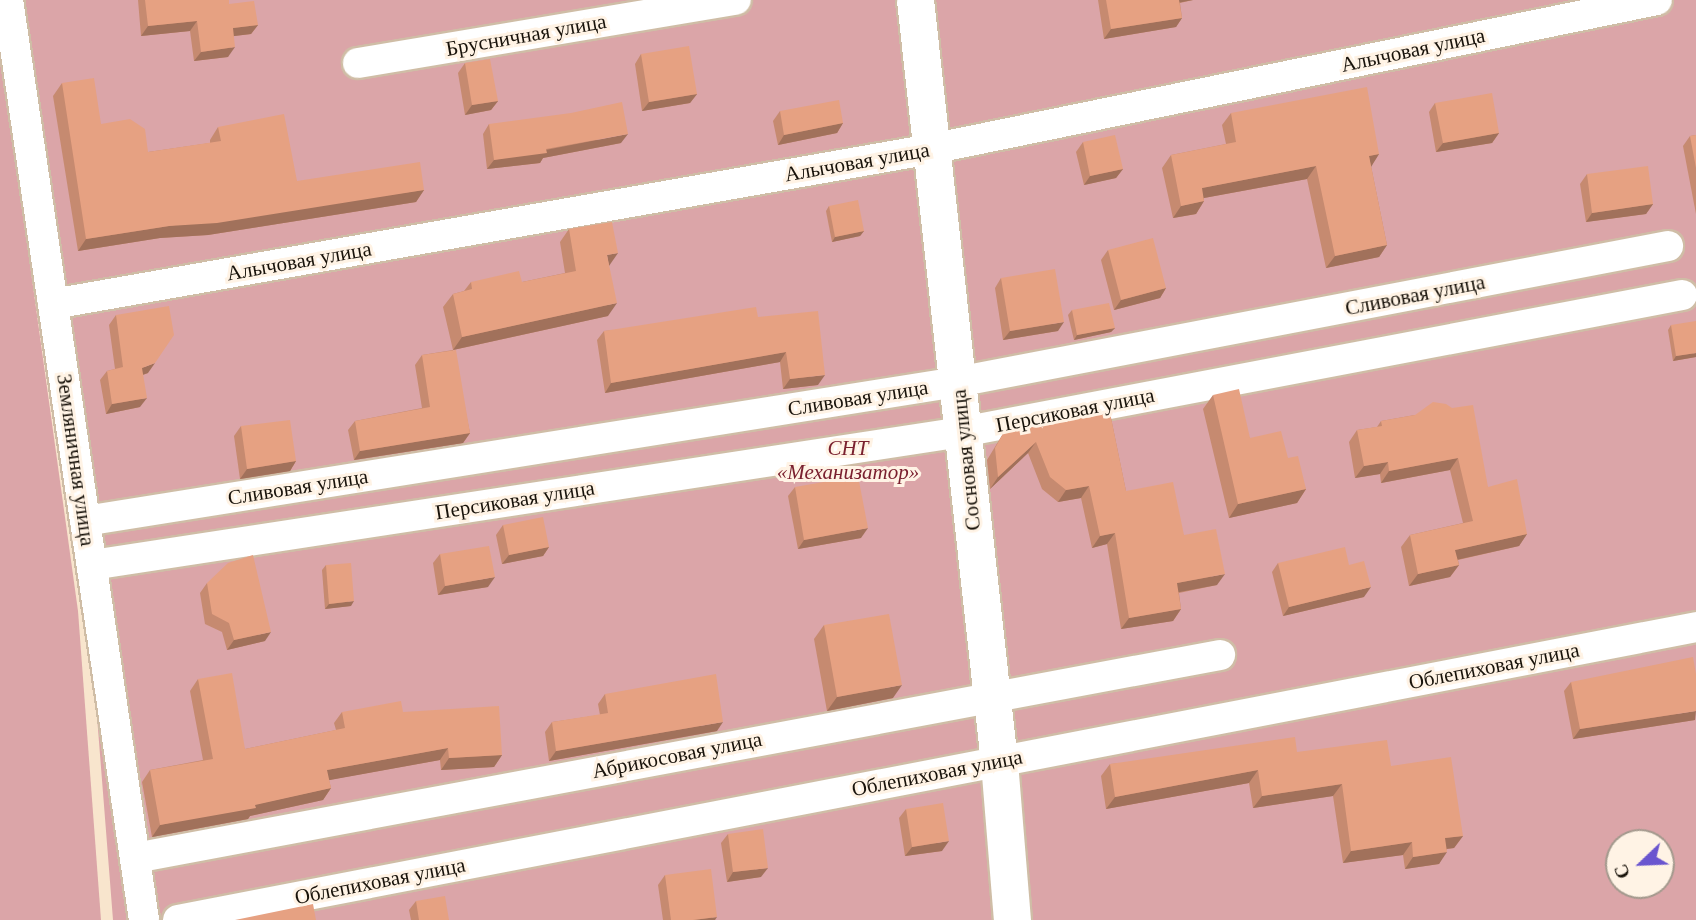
<!DOCTYPE html>
<html>
<head>
<meta charset="utf-8">
<style>
	body { margin:0 }
	#map { position:relative; width:1696px; height:920px; overflow:hidden; background:#f8e5cd; font-family:Georgia,serif }
	div>[style] { position:absolute }
	[style*='--x'] { left:calc(var(--x)*1px); top:calc(var(--y)*1px); width:calc(var(--w)*1px); rotate:calc(var(--a)*1deg) }
	.green>* { inset:0; background:#dba5a8 }
	.roads { filter:drop-shadow(2px 0 #cfbda6) drop-shadow(-2px 0 #cfbda6) drop-shadow(0 2px #cfbda6) drop-shadow(0 -2px #cfbda6) }
	.minor>* { height:30px; margin:-15px; padding:0 15px; transform-origin:15px; border-radius:15px; background:#fff }
	.tertiary>* { height:37px; margin:-18.5px; padding:0 18.5px; transform-origin:18.5px; border-radius:18.5px; background:#fff }
	.wall>* { inset:0; background:#c68a70 }
	.shaded-wall>* { inset:0; background:#a1715b }
	.building>* { inset:0; background:#e6a182 }
	span { translate:-50% -50%; white-space:nowrap; text-align:center; line-height:1.15; -webkit-text-stroke:6px #fff3e5; paint-order:stroke }
	.street-label { font-size:21px; color:#18120a }
	.park-label { font-size:21px; color:#7a202f; font-style:italic }
	.north { position:absolute; left:1605px; top:829px; width:70px; height:70px; box-sizing:border-box; background:#fff3e5; border:2px solid #a3998d; border-radius:50%; rotate:247deg; font-size:19px; font-weight:700; line-height:28px; text-align:center; color:#18120a }
	.north::after { content:''; display:block; margin:auto; width:24px; height:32px; background:#6a55cf; clip-path:polygon(50% 0,100% 100%,50% 72%,0 100%) }
</style>
</head>
<body>
<div id="map">
	<div class="green">
		<div style="clip-path:polygon(evenodd,0 0,1696px 0,1696px 920px,113px 920px,88px 602px,0 0,1619px 843px,1661px 843px,1661px 885px,1619px 885px,1619px 843px)"></div>
		<div style="clip-path:polygon(0 48px,78px 611px,101px 920px,0 920px)"></div>
	</div>
	<div class="roads">
		<div class="minor">
			<div style="--x:8;--y:0;--w:930;--a:81.59"></div>
			<div style="--x:358;--y:63;--w:383;--a:-9.5"></div>
			<div style="--x:53;--y:304;--w:892;--a:-10.01"></div>
			<div style="--x:931;--y:149;--w:741;--a:-11.6"></div>
			<div style="--x:85;--y:521;--w:883;--a:-9.06"></div>
			<div style="--x:957;--y:382;--w:724;--a:-10.83"></div>
			<div style="--x:92;--y:565;--w:880;--a:-8.69"></div>
			<div style="--x:962;--y:432;--w:733;--a:-10.77"></div>
			<div style="--x:135;--y:858;--w:1104;--a:-10.6"></div>
			<div style="--x:178;--y:920;--w:1546;--a:-10.92"></div>
		</div>
		<div class="tertiary">
			<div style="--x:915;--y:0;--w:767;--a:83.71"></div>
			<div style="--x:999;--y:762;--w:159;--a:85.3"></div>
		</div>
	</div>
	<div class="wall">
		<div style="clip-path:polygon(138px 0,229px 0,229px 4px,258px 25px,251px 34px,234px 36px,228px 57px,194px 61px,190px 31px,141px 36px)"></div>
		<div style="clip-path:polygon(1098px 0,1193px 0,1180px 3px,1182px 18px,1176px 27px,1104px 39px)"></div>
		<div style="clip-path:polygon(641px 54px,697px 94px,690px 103px,642px 111px,635px 64px)"></div>
		<div style="clip-path:polygon(465px 63px,498px 101px,491px 110px,465px 115px,458px 73px)"></div>
		<div style="clip-path:polygon(62px 83px,101px 124px,148px 152px,210px 143px,210px 140px,218px 127px,297px 181px,424px 190px,416px 202px,208px 235px,160px 238px,78px 251px,53px 96px)"></div>
		<div style="clip-path:polygon(1435px 103px,1499px 133px,1492px 143px,1436px 152px,1429px 112px)"></div>
		<div style="clip-path:polygon(780px 111px,843px 123px,837px 133px,778px 145px,773px 121px)"></div>
		<div style="clip-path:polygon(1231px 113px,1379px 154px,1371px 166px,1387px 245px,1379px 257px,1326px 268px,1307px 179px,1204px 198px,1204px 201px,1196px 214px,1173px 218px,1162px 168px,1171px 155px,1226px 144px,1222px 125px)"></div>
		<div style="clip-path:polygon(489px 124px,621px 143px,543px 158px,540px 163px,487px 169px,483px 134px)"></div>
		<div style="clip-path:polygon(1696px 135px,1696px 214px,1683px 146px,1690px 136px)"></div>
		<div style="clip-path:polygon(1083px 142px,1123px 169px,1116px 178px,1084px 185px,1076px 152px)"></div>
		<div style="clip-path:polygon(1587px 174px,1653px 204px,1646px 214px,1586px 222px,1580px 184px)"></div>
		<div style="clip-path:polygon(829px 206px,864px 231px,860px 236px,832px 242px,826px 211px)"></div>
		<div style="clip-path:polygon(569px 229px,609px 266px,608px 316px,453px 350px,470px 433px,463px 443px,354px 460px,348px 430px,355px 421px,422px 408px,415px 365px,422px 355px,453px 350px,443px 307px,453px 294px,464px 291px,471px 282px,522px 282px,565px 273px,560px 242px)"></div>
		<div style="clip-path:polygon(1108px 250px,1166px 288px,1160px 298px,1114px 310px,1101px 260px)"></div>
		<div style="clip-path:polygon(1001px 278px,1058px 331px,1003px 340px,995px 288px)"></div>
		<div style="clip-path:polygon(1072px 310px,1115px 328px,1111px 332px,1074px 340px,1068px 315px)"></div>
		<div style="clip-path:polygon(116px 315px,148px 373px,143px 375px,140px 407px,106px 414px,100px 380px,107px 371px,115px 369px,109px 325px)"></div>
		<div style="clip-path:polygon(758px 317px,818px 385px,783px 389px,780px 362px,605px 393px,597px 340px,604px 331px)"></div>
		<div style="clip-path:polygon(1671px 325px,1696px 357px,1673px 361px,1668px 330px)"></div>
		<div style="clip-path:polygon(1213px 395px,1250px 438px,1288px 458px,1306px 489px,1297px 503px,1229px 518px,1203px 409px)"></div>
		<div style="clip-path:polygon(1110px 413px,1126px 491px,1184px 535px,1217px 585px,1179px 593px,1181px 609px,1173px 621px,1121px 629px,1107px 544px,1092px 548px,1081px 498px,1058px 502px,1042px 489px,1028px 453px,990px 489px,987px 460px,1004px 432px)"></div>
		<div style="clip-path:polygon(1415px 415px,1488px 487px,1527px 534px,1519px 546px,1458px 560px,1459px 565px,1450px 577px,1409px 586px,1401px 547px,1410px 535px,1463px 523px,1450px 470px,1381px 483px,1380px 474px,1355px 478px,1349px 442px,1357px 430px,1377px 427px,1381px 421px)"></div>
		<div style="clip-path:polygon(241px 426px,296px 461px,290px 471px,240px 479px,234px 436px)"></div>
		<div style="clip-path:polygon(795px 487px,861px 538px,798px 549px,788px 496px)"></div>
		<div style="clip-path:polygon(503px 525px,549px 547px,543px 556px,502px 564px,496px 535px)"></div>
		<div style="clip-path:polygon(440px 554px,488px 587px,438px 595px,433px 563px)"></div>
		<div style="clip-path:polygon(1278px 563px,1349px 565px,1364px 597px,1283px 616px,1272px 572px)"></div>
		<div style="clip-path:polygon(326px 565px,351px 606px,325px 609px,322px 570px)"></div>
		<div style="clip-path:polygon(207px 583px,265px 641px,227px 650px,222px 632px,205px 624px,200px 593px)"></div>
		<div style="clip-path:polygon(824px 625px,893px 698px,827px 711px,814px 639px)"></div>
		<div style="clip-path:polygon(198px 679px,245px 749px,336px 730px,334px 723px,342px 712px,403px 712px,502px 755px,494px 767px,441px 770px,440px 760px,329px 780px,331px 788px,323px 800px,250px 816px,248px 819px,152px 837px,142px 782px,150px 770px,203px 760px,190px 691px)"></div>
		<div style="clip-path:polygon(1571px 682px,1695px 720px,1573px 739px,1564px 691px)"></div>
		<div style="clip-path:polygon(605px 694px,717px 731px,549px 761px,545px 732px,552px 722px,600px 715px,598px 704px)"></div>
		<div style="clip-path:polygon(1297px 752px,1391px 766px,1463px 836px,1454px 848px,1447px 849px,1439px 864px,1405px 869px,1403px 855px,1343px 863px,1333px 796px,1253px 808px,1249px 783px,1106px 809px,1101px 776px,1110px 764px)"></div>
		<div style="clip-path:polygon(906px 809px,942px 851px,905px 856px,899px 818px)"></div>
		<div style="clip-path:polygon(728px 834px,761px 877px,727px 882px,721px 843px)"></div>
		<div style="clip-path:polygon(665px 875px,715px 920px,663px 920px,658px 885px)"></div>
		<div style="clip-path:polygon(416px 901px,449px 920px,411px 920px,409px 910px)"></div>
	</div>
	<div class="shaded-wall">
		<div style="clip-path:polygon(1175px 0,1193px 0,1172px 4px)"></div>
		<div style="clip-path:polygon(1182px 18px,1176px 27px,1104px 39px,1111px 29px)"></div>
		<div style="clip-path:polygon(197px 21px,190px 31px,141px 36px,148px 26px)"></div>
		<div style="clip-path:polygon(258px 25px,251px 34px,226px 37px,233px 28px)"></div>
		<div style="clip-path:polygon(235px 47px,228px 57px,194px 61px,201px 52px)"></div>
		<div style="clip-path:polygon(697px 94px,690px 103px,642px 111px,649px 102px)"></div>
		<div style="clip-path:polygon(498px 101px,491px 110px,465px 115px,472px 105px)"></div>
		<div style="clip-path:polygon(843px 123px,837px 133px,778px 145px,784px 135px)"></div>
		<div style="clip-path:polygon(1499px 133px,1492px 143px,1436px 152px,1443px 143px)"></div>
		<div style="clip-path:polygon(628px 134px,621px 143px,543px 158px,540px 163px,487px 169px,494px 160px)"></div>
		<div style="clip-path:polygon(1379px 154px,1371px 167px,1369px 156px)"></div>
		<div style="clip-path:polygon(1316px 166px,1307px 179px,1193px 200px,1202px 188px)"></div>
		<div style="clip-path:polygon(1123px 169px,1116px 178px,1084px 185px,1090px 176px)"></div>
		<div style="clip-path:polygon(424px 190px,416px 202px,208px 235px,160px 238px,78px 251px,86px 239px,169px 226px)"></div>
		<div style="clip-path:polygon(1204px 201px,1196px 214px,1173px 218px,1181px 206px)"></div>
		<div style="clip-path:polygon(1653px 204px,1646px 214px,1586px 222px,1592px 213px)"></div>
		<div style="clip-path:polygon(864px 231px,860px 236px,832px 242px,835px 237px)"></div>
		<div style="clip-path:polygon(1387px 245px,1379px 257px,1326px 268px,1335px 256px)"></div>
		<div style="clip-path:polygon(618px 253px,609px 266px,607px 255px)"></div>
		<div style="clip-path:polygon(1166px 288px,1160px 298px,1114px 310px,1121px 300px)"></div>
		<div style="clip-path:polygon(617px 303px,608px 316px,453px 350px,462px 337px)"></div>
		<div style="clip-path:polygon(1064px 322px,1058px 331px,1003px 340px,1010px 331px)"></div>
		<div style="clip-path:polygon(1115px 328px,1111px 332px,1074px 340px,1077px 335px)"></div>
		<div style="clip-path:polygon(786px 352px,780px 362px,605px 393px,611px 383px)"></div>
		<div style="clip-path:polygon(1696px 353px,1696px 357px,1673px 361px,1676px 356px)"></div>
		<div style="clip-path:polygon(155px 363px,148px 373px,136px 377px,142px 368px)"></div>
		<div style="clip-path:polygon(825px 375px,818px 385px,783px 389px,790px 379px)"></div>
		<div style="clip-path:polygon(147px 398px,140px 407px,106px 414px,112px 404px)"></div>
		<div style="clip-path:polygon(470px 433px,463px 443px,354px 460px,360px 451px)"></div>
		<div style="clip-path:polygon(1036px 442px,1028px 453px,990px 489px,998px 477px)"></div>
		<div style="clip-path:polygon(1458px 458px,1450px 470px,1381px 483px,1389px 471px)"></div>
		<div style="clip-path:polygon(296px 461px,290px 471px,240px 479px,247px 469px)"></div>
		<div style="clip-path:polygon(1388px 462px,1380px 474px,1355px 478px,1364px 466px)"></div>
		<div style="clip-path:polygon(1089px 486px,1081px 498px,1058px 502px,1066px 490px)"></div>
		<div style="clip-path:polygon(1306px 489px,1297px 503px,1229px 518px,1238px 504px)"></div>
		<div style="clip-path:polygon(868px 528px,861px 538px,798px 549px,804px 540px)"></div>
		<div style="clip-path:polygon(1115px 533px,1107px 544px,1092px 548px,1100px 536px)"></div>
		<div style="clip-path:polygon(1527px 534px,1519px 546px,1447px 562px,1455px 550px)"></div>
		<div style="clip-path:polygon(549px 547px,543px 556px,502px 564px,509px 555px)"></div>
		<div style="clip-path:polygon(1459px 565px,1450px 577px,1409px 586px,1418px 574px)"></div>
		<div style="clip-path:polygon(1225px 574px,1217px 585px,1169px 594px,1177px 583px)"></div>
		<div style="clip-path:polygon(495px 577px,488px 587px,438px 595px,445px 586px)"></div>
		<div style="clip-path:polygon(1371px 587px,1364px 597px,1283px 616px,1289px 607px)"></div>
		<div style="clip-path:polygon(354px 601px,351px 606px,325px 609px,329px 604px)"></div>
		<div style="clip-path:polygon(1181px 609px,1173px 621px,1121px 629px,1129px 618px)"></div>
		<div style="clip-path:polygon(271px 632px,265px 641px,227px 650px,234px 640px)"></div>
		<div style="clip-path:polygon(902px 685px,893px 698px,827px 711px,837px 697px)"></div>
		<div style="clip-path:polygon(1696px 711px,1695px 720px,1573px 739px,1580px 729px)"></div>
		<div style="clip-path:polygon(723px 722px,717px 731px,549px 761px,556px 751px)"></div>
		<div style="clip-path:polygon(448px 748px,440px 760px,319px 782px,327px 770px)"></div>
		<div style="clip-path:polygon(502px 755px,494px 767px,441px 770px,449px 758px)"></div>
		<div style="clip-path:polygon(1258px 770px,1249px 783px,1106px 809px,1115px 797px)"></div>
		<div style="clip-path:polygon(1342px 784px,1333px 796px,1253px 808px,1262px 796px)"></div>
		<div style="clip-path:polygon(331px 788px,323px 800px,250px 816px,248px 819px,152px 837px,160px 825px)"></div>
		<div style="clip-path:polygon(1463px 836px,1454px 848px,1437px 850px,1445px 838px)"></div>
		<div style="clip-path:polygon(949px 841px,942px 851px,905px 856px,912px 847px)"></div>
		<div style="clip-path:polygon(1412px 842px,1403px 855px,1343px 863px,1351px 851px)"></div>
		<div style="clip-path:polygon(1447px 852px,1439px 864px,1405px 869px,1413px 857px)"></div>
		<div style="clip-path:polygon(768px 868px,761px 877px,727px 882px,733px 872px)"></div>
		<div style="clip-path:polygon(717px 917px,715px 920px,693px 920px)"></div>
	</div>
	<div class="building">
		<div style="clip-path:polygon(145px 0,229px 0,229px 4px,254px 1px,258px 25px,233px 28px,235px 47px,201px 52px,197px 21px,148px 26px)"></div>
		<div style="clip-path:polygon(1106px 0,1179px 0,1182px 18px,1111px 29px)"></div>
		<div style="clip-path:polygon(689px 46px,697px 94px,649px 102px,641px 54px)"></div>
		<div style="clip-path:polygon(490px 59px,498px 101px,472px 105px,465px 63px)"></div>
		<div style="clip-path:polygon(94px 78px,101px 124px,130px 119px,145px 129px,148px 152px,221px 141px,218px 127px,284px 114px,297px 181px,420px 162px,424px 190px,217px 223px,169px 226px,86px 239px,62px 83px)"></div>
		<div style="clip-path:polygon(1367px 87px,1379px 154px,1369px 156px,1387px 245px,1335px 256px,1316px 166px,1202px 188px,1204px 201px,1181px 206px,1171px 155px,1236px 142px,1231px 113px)"></div>
		<div style="clip-path:polygon(1492px 93px,1499px 133px,1443px 143px,1435px 103px)"></div>
		<div style="clip-path:polygon(839px 100px,843px 123px,784px 135px,780px 111px)"></div>
		<div style="clip-path:polygon(622px 102px,628px 134px,546px 149px,547px 153px,494px 160px,489px 124px,571px 113px)"></div>
		<div style="clip-path:polygon(1115px 135px,1123px 169px,1090px 176px,1083px 142px)"></div>
		<div style="clip-path:polygon(1696px 135px,1696px 168px,1690px 136px)"></div>
		<div style="clip-path:polygon(1648px 166px,1653px 204px,1592px 213px,1587px 174px)"></div>
		<div style="clip-path:polygon(858px 200px,864px 231px,835px 237px,829px 206px)"></div>
		<div style="clip-path:polygon(612px 222px,618px 253px,607px 255px,617px 303px,462px 337px,453px 294px,472px 289px,471px 282px,519px 271px,522px 282px,576px 271px,569px 229px)"></div>
		<div style="clip-path:polygon(1153px 238px,1166px 288px,1121px 300px,1108px 250px)"></div>
		<div style="clip-path:polygon(1055px 269px,1064px 322px,1010px 331px,1001px 278px)"></div>
		<div style="clip-path:polygon(1109px 303px,1115px 328px,1077px 335px,1072px 310px)"></div>
		<div style="clip-path:polygon(169px 306px,174px 335px,155px 363px,142px 368px,147px 398px,112px 404px,107px 371px,123px 367px,116px 315px)"></div>
		<div style="clip-path:polygon(756px 307px,758px 317px,818px 311px,825px 375px,790px 379px,786px 352px,611px 383px,604px 331px)"></div>
		<div style="clip-path:polygon(1696px 321px,1696px 353px,1676px 356px,1671px 325px)"></div>
		<div style="clip-path:polygon(456px 350px,470px 433px,360px 451px,355px 421px,430px 407px,422px 355px)"></div>
		<div style="clip-path:polygon(1239px 389px,1250px 438px,1281px 431px,1288px 458px,1298px 456px,1306px 489px,1238px 504px,1213px 395px)"></div>
		<div style="clip-path:polygon(1433px 402px,1446px 404px,1452px 408px,1473px 405px,1488px 487px,1517px 479px,1527px 534px,1455px 550px,1459px 565px,1418px 574px,1410px 535px,1473px 521px,1458px 458px,1389px 471px,1388px 462px,1364px 466px,1357px 430px,1382px 426px,1381px 421px,1415px 415px)"></div>
		<div style="clip-path:polygon(1110px 413px,1126px 491px,1173px 482px,1184px 535px,1216px 529px,1225px 574px,1177px 583px,1181px 609px,1129px 618px,1115px 533px,1100px 536px,1089px 486px,1066px 490px,1050px 477px,1036px 442px,998px 477px,995px 448px,1004px 432px)"></div>
		<div style="clip-path:polygon(290px 420px,296px 461px,247px 469px,241px 426px)"></div>
		<div style="clip-path:polygon(858px 476px,868px 528px,804px 540px,795px 487px)"></div>
		<div style="clip-path:polygon(543px 517px,549px 547px,509px 555px,503px 525px)"></div>
		<div style="clip-path:polygon(489px 546px,495px 577px,445px 586px,440px 554px)"></div>
		<div style="clip-path:polygon(1345px 547px,1349px 565px,1364px 561px,1371px 587px,1289px 607px,1278px 563px)"></div>
		<div style="clip-path:polygon(253px 555px,271px 632px,234px 640px,229px 623px,212px 614px,207px 583px,228px 563px)"></div>
		<div style="clip-path:polygon(351px 563px,354px 601px,329px 604px,326px 565px)"></div>
		<div style="clip-path:polygon(889px 614px,902px 685px,837px 697px,824px 625px)"></div>
		<div style="clip-path:polygon(1693px 657px,1696px 674px,1696px 711px,1580px 729px,1571px 682px)"></div>
		<div style="clip-path:polygon(232px 673px,245px 749px,345px 728px,342px 712px,401px 701px,403px 712px,499px 706px,502px 755px,449px 758px,448px 748px,327px 770px,331px 788px,255px 805px,256px 808px,160px 825px,150px 770px,213px 759px,198px 679px)"></div>
		<div style="clip-path:polygon(716px 674px,723px 722px,556px 751px,552px 722px,608px 713px,605px 694px)"></div>
		<div style="clip-path:polygon(1295px 737px,1297px 752px,1387px 740px,1391px 766px,1451px 757px,1463px 836px,1445px 838px,1447px 852px,1413px 857px,1412px 842px,1351px 851px,1342px 784px,1262px 796px,1258px 770px,1115px 797px,1110px 764px)"></div>
		<div style="clip-path:polygon(943px 803px,949px 841px,912px 847px,906px 809px)"></div>
		<div style="clip-path:polygon(763px 829px,768px 868px,733px 872px,728px 834px)"></div>
		<div style="clip-path:polygon(711px 869px,717px 917px,693px 920px,671px 920px,665px 875px)"></div>
		<div style="clip-path:polygon(445px 896px,449px 920px,419px 920px,416px 901px)"></div>
		<div style="clip-path:polygon(313px 904px,316px 920px,235px 920px)"></div>
	</div>
	<div class="street-label">
		<span style="left:526px;top:35px;rotate:-10deg">Брусничная улица</span>
		<span style="left:1413px;top:50px;rotate:-12deg">Алычовая улица</span>
		<span style="left:857px;top:162px;rotate:-10deg">Алычовая улица</span>
		<span style="left:299px;top:261px;rotate:-10deg">Алычовая улица</span>
		<span style="left:1415px;top:295px;rotate:-11deg">Сливовая улица</span>
		<span style="left:858px;top:398px;rotate:-9deg">Сливовая улица</span>
		<span style="left:1075px;top:410px;rotate:-11deg">Персиковая улица</span>
		<span style="left:76px;top:460px;rotate:82deg">Земляничная улица</span>
		<span style="left:966px;top:460px;rotate:-96deg">Сосновая улица</span>
		<span style="left:298px;top:487px;rotate:-9deg">Сливовая улица</span>
		<span style="left:515px;top:500px;rotate:-9deg">Персиковая улица</span>
		<span style="left:1494px;top:666px;rotate:-11deg">Облепиховая улица</span>
		<span style="left:677px;top:755px;rotate:-11deg">Абрикосовая улица</span>
		<span style="left:937px;top:773px;rotate:-11deg">Облепиховая улица</span>
		<span style="left:380px;top:881px;rotate:-11deg">Облепиховая улица</span>
	</div>
	<div class="park-label">
		<span style="left:848px;top:460px">СНТ<br>«Механизатор»</span>
	</div>
	<div class="north">С</div>
</div>
</body>
</html>
